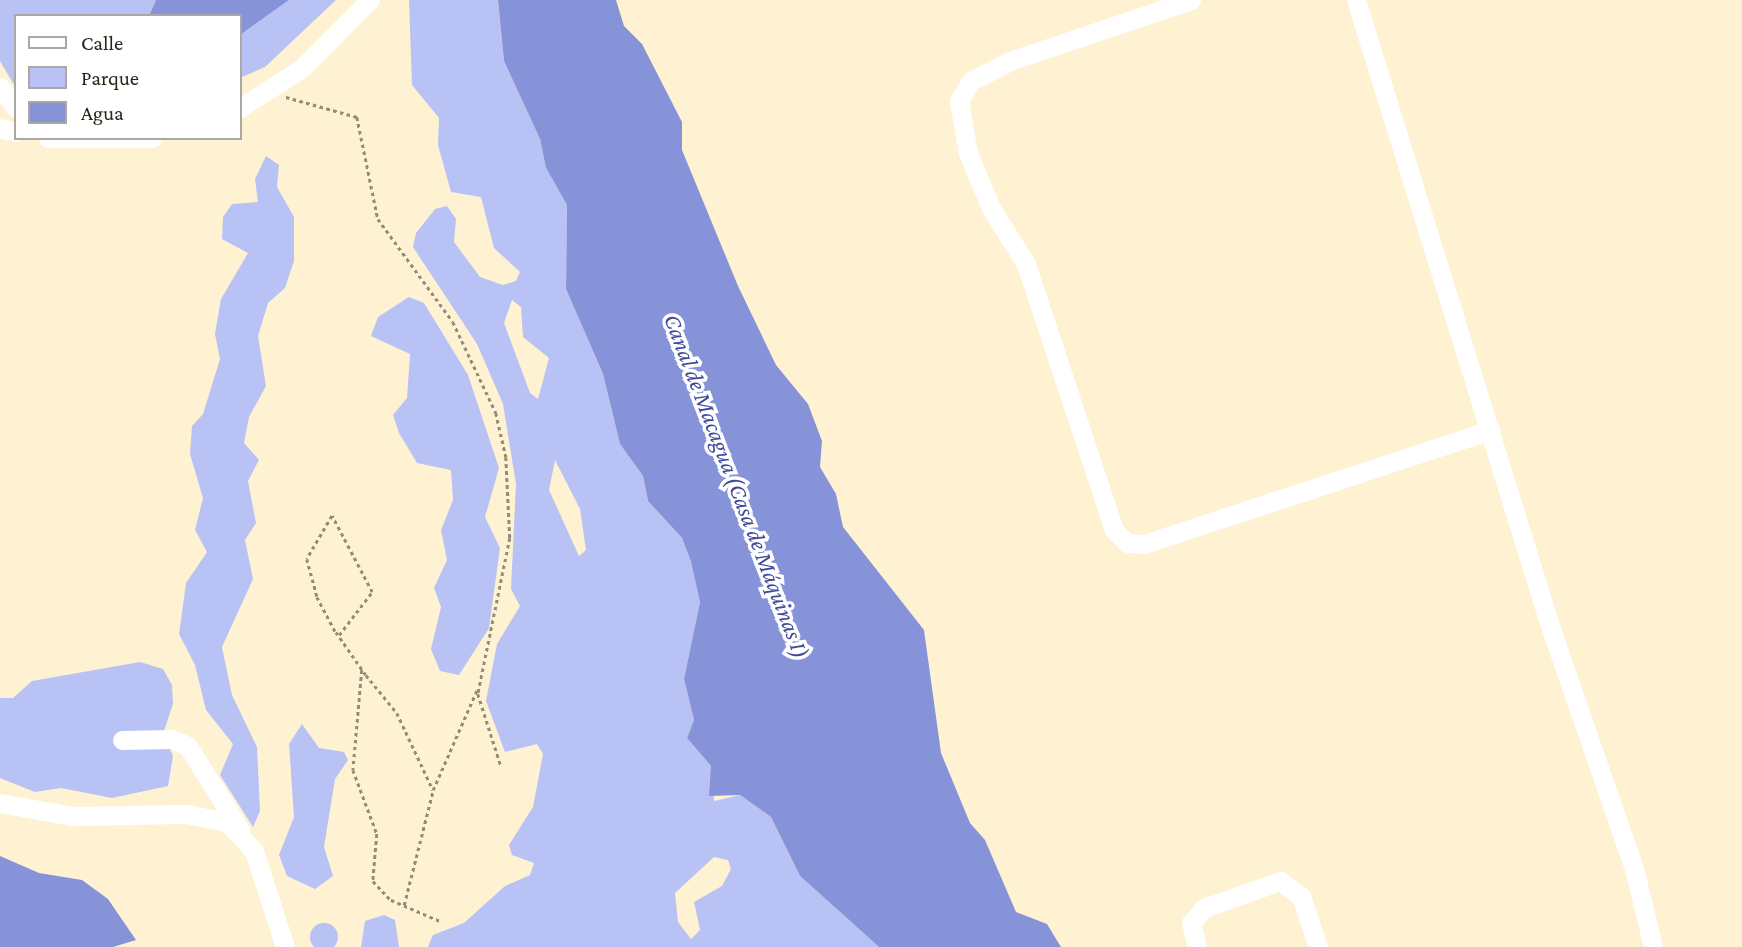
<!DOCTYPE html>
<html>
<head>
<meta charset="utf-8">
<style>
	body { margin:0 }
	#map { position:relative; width:1742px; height:947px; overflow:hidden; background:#fef2d2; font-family:"Crimson Pro",serif }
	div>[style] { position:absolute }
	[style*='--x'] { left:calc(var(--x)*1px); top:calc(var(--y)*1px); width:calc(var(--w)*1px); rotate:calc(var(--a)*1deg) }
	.green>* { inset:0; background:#b8c2f5 }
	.round { border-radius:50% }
	.water>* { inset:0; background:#8793d8 }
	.path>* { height:2.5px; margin-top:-1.25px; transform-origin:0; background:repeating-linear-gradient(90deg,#948c76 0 3.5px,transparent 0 7px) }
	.minor>* { height:19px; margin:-9.5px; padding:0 9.5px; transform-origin:9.5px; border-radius:9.5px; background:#fff }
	span { translate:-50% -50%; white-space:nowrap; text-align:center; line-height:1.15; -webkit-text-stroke:7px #fff; paint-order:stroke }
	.water-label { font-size:24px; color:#41499b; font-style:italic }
	.legend { position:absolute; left:14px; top:14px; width:228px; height:126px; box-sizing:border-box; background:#fff; border:2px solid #a9a8a3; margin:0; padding:9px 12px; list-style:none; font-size:21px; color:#292519 }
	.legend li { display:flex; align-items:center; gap:14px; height:35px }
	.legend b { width:35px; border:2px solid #a9a8a3 }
</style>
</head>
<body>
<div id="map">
	<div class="green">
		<div style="clip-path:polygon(0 0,156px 0,149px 16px,16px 16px,16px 88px,0 61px)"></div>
		<div style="clip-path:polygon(289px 0,336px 0,265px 67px,240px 78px,240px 35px)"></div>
		<div style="clip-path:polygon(evenodd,409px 0,498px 0,504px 61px,540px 139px,546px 168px,567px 205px,566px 289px,603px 374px,620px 444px,643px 476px,648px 501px,682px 538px,692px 561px,700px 602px,684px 679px,694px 720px,687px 738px,711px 766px,714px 801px,740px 795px,771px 817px,800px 876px,879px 947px,428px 947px,433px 935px,464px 923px,505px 886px,530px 875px,534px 863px,512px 855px,509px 845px,533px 807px,543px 754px,537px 744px,505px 752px,486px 701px,497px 644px,520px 606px,511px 589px,516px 484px,503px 404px,477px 344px,413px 247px,416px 233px,435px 209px,447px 206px,456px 219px,454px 242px,480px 277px,503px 285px,516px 281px,520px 272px,494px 248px,481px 197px,451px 192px,438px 145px,439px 118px,412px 85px,409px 0,512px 300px,521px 307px,523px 337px,549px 358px,538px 399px,530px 393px,504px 323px,512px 300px,409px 0,555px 460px,580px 509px,586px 550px,579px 556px,549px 490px,555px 460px,409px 0,714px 857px,728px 860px,731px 869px,722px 886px,694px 902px,700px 930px,691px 939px,678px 922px,675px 893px,714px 857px)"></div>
		<div style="clip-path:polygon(266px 156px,279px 165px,277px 187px,294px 217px,294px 261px,285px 288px,268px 303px,258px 336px,266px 386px,249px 417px,244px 443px,259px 460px,248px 481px,256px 523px,245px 540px,253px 579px,222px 647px,232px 695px,257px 747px,260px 811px,253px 827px,220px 775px,233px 744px,206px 710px,195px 665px,179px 634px,186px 583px,207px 552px,195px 530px,203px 498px,190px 454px,192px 426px,203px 414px,220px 359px,215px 334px,221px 299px,248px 253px,222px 239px,223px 217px,232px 204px,258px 202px,255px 179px)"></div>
		<div style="clip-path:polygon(409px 297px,424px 303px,468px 375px,499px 468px,485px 517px,500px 548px,489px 628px,459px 675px,440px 671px,431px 649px,441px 607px,434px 588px,447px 560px,441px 530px,453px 500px,451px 470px,417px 463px,399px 433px,393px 415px,407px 398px,410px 354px,371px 336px,378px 317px)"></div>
		<div style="clip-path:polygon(140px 662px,163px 669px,172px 685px,173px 704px,163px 734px,173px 756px,168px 786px,112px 798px,61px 788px,35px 792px,0 778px,0 698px,13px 698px,32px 681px)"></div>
		<div style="clip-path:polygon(302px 724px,319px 748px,344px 752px,348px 760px,335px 779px,324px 847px,333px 876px,315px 889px,287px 876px,279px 855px,294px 817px,289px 744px)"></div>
		<div style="clip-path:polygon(384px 915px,395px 920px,399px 947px,361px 947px,365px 921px)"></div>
		<div class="round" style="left:310px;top:923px;width:28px;height:28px"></div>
	</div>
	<div class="water">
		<div style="clip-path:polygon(156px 0,289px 0,240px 35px,240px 16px,149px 16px)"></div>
		<div style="clip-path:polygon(498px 0,616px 0,624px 26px,642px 44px,682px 122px,682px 150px,738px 286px,776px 365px,808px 404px,822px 441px,820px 467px,836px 494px,843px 527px,924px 630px,941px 753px,970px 823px,985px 840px,1016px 912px,1047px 924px,1061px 947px,879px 947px,800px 876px,771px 817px,740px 795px,709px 796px,711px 766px,687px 738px,694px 720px,684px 679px,700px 602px,691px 561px,682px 538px,648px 501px,643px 476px,620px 444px,603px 374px,566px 289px,567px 205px,546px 168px,540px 139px,504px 61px)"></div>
		<div style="clip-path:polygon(0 856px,39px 873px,82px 880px,108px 899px,136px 940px,113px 947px,0 947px)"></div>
	</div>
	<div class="path">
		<div style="--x:286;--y:97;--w:74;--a:15.7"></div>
		<div style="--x:357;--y:117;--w:104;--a:78.4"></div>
		<div style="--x:378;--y:219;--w:127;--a:53.9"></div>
		<div style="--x:453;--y:322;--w:101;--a:64.7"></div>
		<div style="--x:496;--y:413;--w:45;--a:77.2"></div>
		<div style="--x:506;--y:457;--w:81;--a:87.2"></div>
		<div style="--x:510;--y:538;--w:159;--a:101.6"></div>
		<div style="--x:478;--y:694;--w:76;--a:72.3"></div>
		<div style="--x:339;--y:635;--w:54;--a:-52.5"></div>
		<div style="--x:372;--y:592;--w:86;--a:-117.8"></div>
		<div style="--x:332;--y:516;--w:50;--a:120.2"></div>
		<div style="--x:307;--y:559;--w:39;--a:75"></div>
		<div style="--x:317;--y:597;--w:40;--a:62"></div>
		<div style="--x:336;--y:632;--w:52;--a:55.1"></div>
		<div style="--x:366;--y:675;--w:49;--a:50.8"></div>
		<div style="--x:397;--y:713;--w:85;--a:64.9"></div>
		<div style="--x:362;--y:670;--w:100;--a:95.1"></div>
		<div style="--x:353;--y:770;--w:68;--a:69.4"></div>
		<div style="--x:377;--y:834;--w:47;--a:94.9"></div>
		<div style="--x:373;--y:881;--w:26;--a:47"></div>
		<div style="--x:391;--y:900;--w:53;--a:23.2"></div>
		<div style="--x:404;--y:905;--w:119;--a:-75.8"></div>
		<div style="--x:433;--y:790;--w:109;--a:-66.3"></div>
	</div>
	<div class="minor">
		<div style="--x:1191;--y:0;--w:191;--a:161.4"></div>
		<div style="--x:1010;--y:61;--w:44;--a:152.9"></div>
		<div style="--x:971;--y:81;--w:23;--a:121"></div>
		<div style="--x:959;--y:101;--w:53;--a:80.2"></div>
		<div style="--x:968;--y:153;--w:60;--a:67.3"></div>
		<div style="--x:991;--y:208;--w:66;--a:58"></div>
		<div style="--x:1026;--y:264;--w:280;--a:71.7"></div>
		<div style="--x:1114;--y:530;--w:18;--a:45"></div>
		<div style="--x:1127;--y:543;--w:17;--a:3"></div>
		<div style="--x:1144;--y:544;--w:365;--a:-18.2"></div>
		<div style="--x:1356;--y:0;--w:655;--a:72.78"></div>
		<div style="--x:1550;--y:626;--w:256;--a:70.9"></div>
		<div style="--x:1634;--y:868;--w:81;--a:76.5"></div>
		<div style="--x:0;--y:87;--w:26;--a:53"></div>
		<div style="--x:240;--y:108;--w:74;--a:-32.8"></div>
		<div style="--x:302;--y:68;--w:96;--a:-45"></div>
		<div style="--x:0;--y:128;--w:16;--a:14"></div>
		<div style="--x:48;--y:138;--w:104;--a:0"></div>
		<div style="--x:122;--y:740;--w:49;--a:-1.2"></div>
		<div style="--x:171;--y:739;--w:18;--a:22"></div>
		<div style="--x:188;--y:746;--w:99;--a:58.2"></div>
		<div style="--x:0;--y:803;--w:73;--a:10.2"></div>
		<div style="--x:72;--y:816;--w:114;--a:-1"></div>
		<div style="--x:186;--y:814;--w:42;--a:11"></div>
		<div style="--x:227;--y:822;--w:40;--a:47"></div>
		<div style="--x:254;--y:851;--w:101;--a:72.1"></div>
		<div style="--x:1197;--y:947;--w:25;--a:-104"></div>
		<div style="--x:1191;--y:923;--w:20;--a:-49"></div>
		<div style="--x:1204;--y:908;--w:81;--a:-19.6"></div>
		<div style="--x:1280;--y:881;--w:26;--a:36"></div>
		<div style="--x:1301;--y:896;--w:54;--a:71.6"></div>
	</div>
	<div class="water-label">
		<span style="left:737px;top:486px;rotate:69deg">Canal de Macagua (Casa de Máquinas I)</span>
	</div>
	<ul class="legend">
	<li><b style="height:9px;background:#fff"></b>Calle</li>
	<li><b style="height:19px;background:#b8c2f5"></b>Parque</li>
	<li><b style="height:19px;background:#8793d8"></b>Agua</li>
	</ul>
</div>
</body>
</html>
